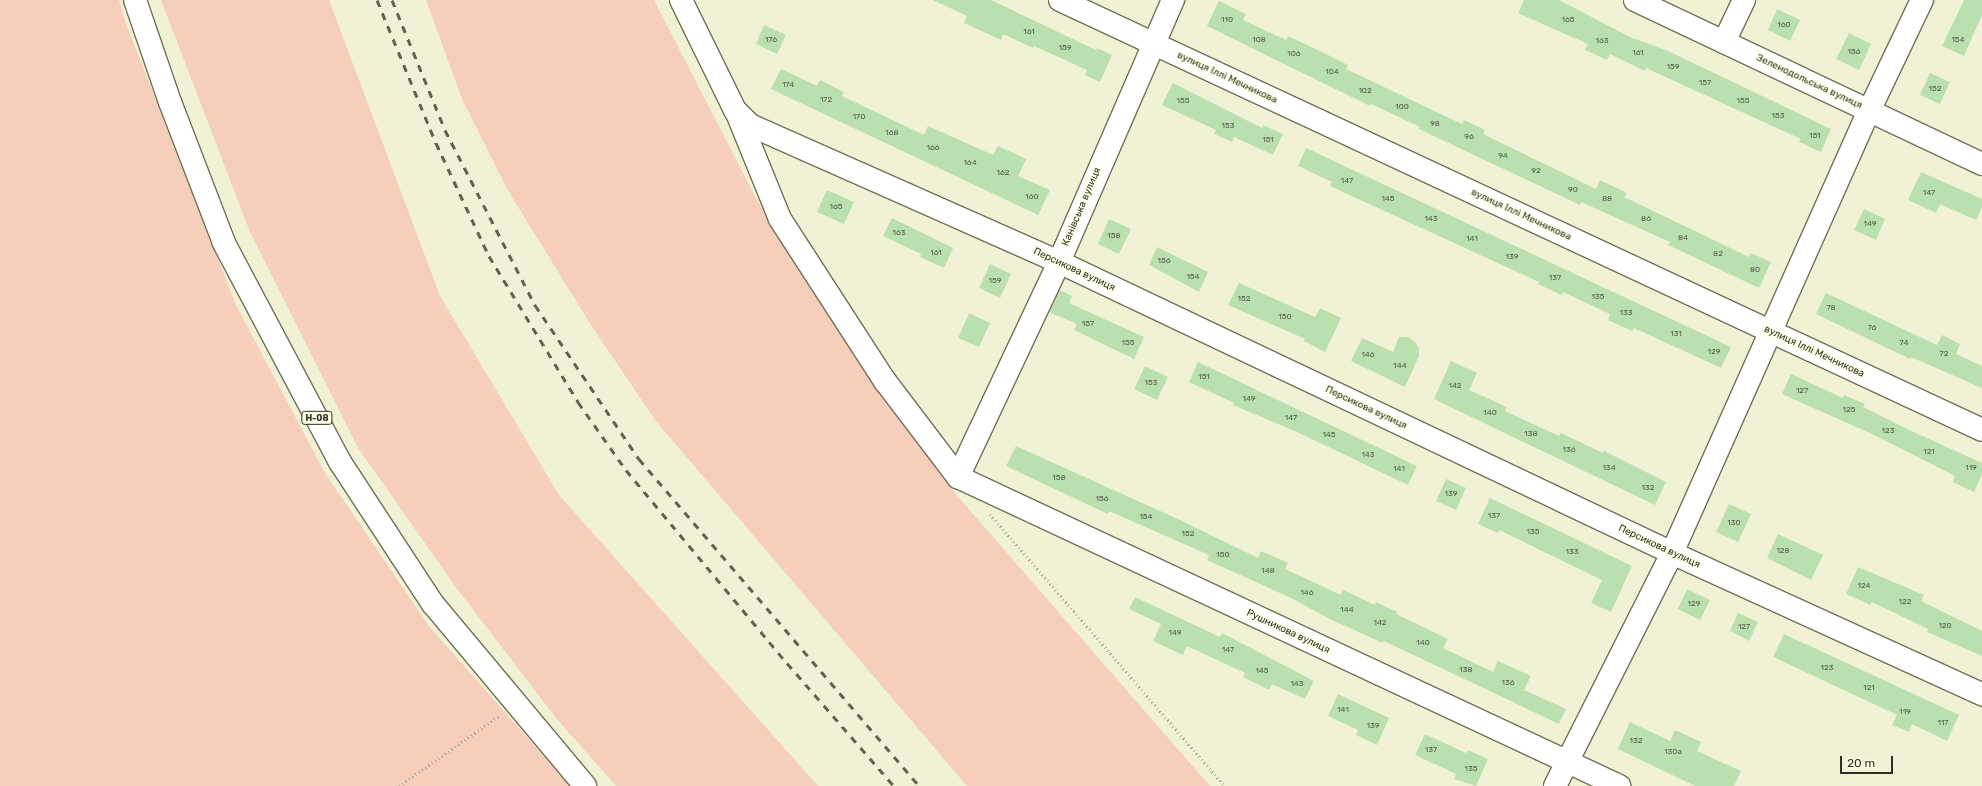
<!DOCTYPE html>
<html>
<head>
<meta charset="utf-8">
<style>
	body { margin:0 }
	#map { position:relative; width:1982px; height:786px; overflow:hidden; background:#f1f2d5; font-family:Rubik,sans-serif }
	div>[style] { position:absolute }
	[style*='--x'] { left:calc(var(--x)*1px); top:calc(var(--y)*1px); width:calc(var(--w)*1px); rotate:calc(var(--a)*1deg) }
	.green>* { inset:0; background:#f6cfbc }
	.building>* { inset:0; background:#bae0b0 }
	.path>* { height:2.5px; margin-top:-1.25px; transform-origin:0; background:repeating-linear-gradient(90deg,#a4a58f 0 1px,transparent 0 4px) }
	.roads { filter:drop-shadow(1px 0 #707157) drop-shadow(-1px 0 #707157) drop-shadow(0 1px #707157) drop-shadow(0 -1px #707157) }
	.minor>* { height:22px; margin:-11px; padding:0 11px; transform-origin:11px; border-radius:11px; background:#fff }
	.major>* { height:22px; margin:-11px; padding:0 11px; transform-origin:11px; border-radius:11px; background:#fff }
	.rail>* { height:3px; margin-top:-1.5px; transform-origin:0; background:repeating-linear-gradient(90deg,#616152 0 7px,transparent 0 14px) }
	span { translate:-50% -50%; white-space:nowrap; text-align:center; line-height:1.15; -webkit-text-stroke:4px #feffe7; paint-order:stroke }
	.number-label { font-size:8px; color:#525b47 }
	.number-label span { -webkit-text-stroke-width:0 }
	.shield-label span { padding:1px 3px; background:#feffe7; border:1px solid; border-radius:3px; -webkit-text-stroke-width:0 }
	.shield-label { font-size:9px; color:#2f2f24; font-weight:700 }
	.street-label { font-size:10px; color:#2f2f24 }
	.scale { position:absolute; left:1840px; top:756px; width:53px; height:18px; box-sizing:border-box; border:2px solid #2f2f24; border-top:0; padding-left:5px; font-size:12px; line-height:14px; white-space:nowrap; color:#2f2f24; -webkit-text-stroke:3px #feffe7; paint-order:stroke }
</style>
</head>
<body>
<div id="map">
	<div class="green">
		<div style="clip-path:polygon(0 0,119px 0,127px 26px,236px 305px,325px 473px,429px 626px,570px 786px,0 786px)"></div>
		<div style="clip-path:polygon(161px 0,329px 0,440px 296px,559px 495px,818px 786px,616px 786px,556px 718px,455px 586px,358px 448px,250px 232px)"></div>
		<div style="clip-path:polygon(426px 0,654px 0,758px 202px,947px 484px,1210px 786px,967px 786px,655px 420px,589px 322px,507px 189px,462px 99px)"></div>
	</div>
	<div class="building">
		<div style="clip-path:polygon(933px 0,991px 0,1096px 50px,1097px 48px,1112px 55px,1100px 82px,1085px 75px,1087px 70px,1034px 46px,1033px 48px,1003px 34px,1001px 40px,964px 23px,967px 16px)"></div>
		<div style="clip-path:polygon(1524px 0,1559px 0,1630px 37px,1668px 51px,1831px 129px,1821px 152px,1799px 142px,1801px 139px,1646px 68px,1645px 71px,1610px 54px,1607px 60px,1585px 50px,1588px 44px,1518px 13px)"></div>
		<div style="clip-path:polygon(1964px 0,1982px 0,1982px 15px,1964px 56px,1942px 46px)"></div>
		<div style="clip-path:polygon(1219px 1px,1246px 14px,1243px 20px,1286px 40px,1288px 36px,1324px 53px,1348px 65px,1346px 69px,1462px 124px,1464px 120px,1485px 130px,1483px 134px,1596px 189px,1600px 180px,1627px 193px,1624px 197px,1697px 232px,1749px 257px,1751px 253px,1771px 262px,1759px 288px,1668px 245px,1670px 242px,1581px 202px,1580px 205px,1419px 129px,1420px 127px,1371px 104px,1370px 106px,1207px 26px)"></div>
		<div style="clip-path:polygon(1777px 9px,1800px 20px,1790px 41px,1768px 30px)"></div>
		<div style="clip-path:polygon(764px 25px,786px 35px,777px 54px,756px 44px)"></div>
		<div style="clip-path:polygon(1849px 33px,1871px 44px,1859px 70px,1836px 59px)"></div>
		<div style="clip-path:polygon(781px 69px,817px 86px,820px 80px,844px 92px,842px 96px,924px 135px,928px 126px,993px 155px,998px 146px,1026px 159px,1018px 176px,1050px 190px,1038px 215px,771px 89px)"></div>
		<div style="clip-path:polygon(1930px 73px,1950px 82px,1940px 104px,1920px 95px)"></div>
		<div style="clip-path:polygon(1173px 83px,1262px 128px,1263px 125px,1283px 134px,1273px 155px,1234px 137px,1232px 142px,1214px 134px,1216px 130px,1162px 105px)"></div>
		<div style="clip-path:polygon(1306px 148px,1731px 347px,1721px 368px,1634px 328px,1632px 331px,1608px 320px,1610px 314px,1563px 292px,1561px 295px,1538px 284px,1539px 282px,1330px 186px,1332px 182px,1298px 166px)"></div>
		<div style="clip-path:polygon(1921px 172px,1982px 199px,1982px 207px,1976px 220px,1940px 204px,1936px 213px,1908px 200px)"></div>
		<div style="clip-path:polygon(827px 190px,854px 202px,844px 224px,817px 212px)"></div>
		<div style="clip-path:polygon(1864px 209px,1885px 219px,1876px 240px,1854px 230px)"></div>
		<div style="clip-path:polygon(892px 218px,953px 248px,944px 268px,920px 257px,921px 254px,883px 236px)"></div>
		<div style="clip-path:polygon(1109px 219px,1131px 229px,1119px 254px,1098px 244px)"></div>
		<div style="clip-path:polygon(1157px 247px,1208px 272px,1199px 292px,1149px 265px)"></div>
		<div style="clip-path:polygon(990px 264px,1011px 274px,1000px 298px,979px 288px)"></div>
		<div style="clip-path:polygon(1239px 283px,1315px 317px,1320px 308px,1341px 318px,1325px 352px,1304px 341px,1305px 339px,1228px 305px)"></div>
		<div style="clip-path:polygon(1060px 290px,1072px 296px,1069px 303px,1144px 337px,1134px 359px,1074px 330px,1077px 324px,1049px 312px)"></div>
		<div style="clip-path:polygon(1826px 293px,1937px 345px,1942px 335px,1960px 344px,1956px 354px,1982px 366px,1982px 388px,1911px 357px,1910px 359px,1816px 314px)"></div>
		<div style="clip-path:polygon(969px 313px,990px 323px,979px 347px,958px 338px)"></div>
		<div style="clip-path:polygon(1399px 337px,1408px 337px,1415px 342px,1419px 349px,1419px 356px,1405px 387px,1351px 361px,1362px 338px,1393px 352px)"></div>
		<div style="clip-path:polygon(1451px 361px,1477px 373px,1469px 390px,1507px 407px,1505px 411px,1559px 436px,1561px 433px,1603px 453px,1604px 451px,1666px 482px,1655px 505px,1434px 399px)"></div>
		<div style="clip-path:polygon(1198px 362px,1417px 466px,1408px 485px,1297px 432px,1233px 405px,1234px 403px,1189px 382px)"></div>
		<div style="clip-path:polygon(1145px 366px,1168px 377px,1157px 400px,1134px 389px)"></div>
		<div style="clip-path:polygon(1791px 374px,1843px 398px,1844px 395px,1865px 404px,1863px 407px,1905px 428px,1982px 463px,1982px 474px,1974px 492px,1953px 482px,1955px 476px,1872px 434px,1782px 394px)"></div>
		<div style="clip-path:polygon(1016px 446px,1180px 520px,1258px 558px,1261px 551px,1288px 563px,1285px 569px,1341px 595px,1343px 590px,1375px 605px,1376px 602px,1397px 612px,1396px 614px,1448px 639px,1443px 648px,1493px 672px,1498px 661px,1531px 676px,1524px 690px,1566px 709px,1559px 724px,1384px 641px,1383px 643px,1330px 619px,1289px 597px,1207px 560px,1209px 555px,1109px 511px,1108px 514px,1006px 466px)"></div>
		<div style="clip-path:polygon(1446px 479px,1466px 488px,1456px 510px,1436px 501px)"></div>
		<div style="clip-path:polygon(1490px 498px,1632px 566px,1611px 612px,1591px 603px,1602px 580px,1499px 530px,1498px 533px,1478px 524px)"></div>
		<div style="clip-path:polygon(1729px 504px,1751px 514px,1738px 542px,1716px 532px)"></div>
		<div style="clip-path:polygon(1778px 534px,1823px 555px,1811px 580px,1767px 558px)"></div>
		<div style="clip-path:polygon(1858px 567px,1924px 595px,1921px 601px,1982px 631px,1982px 656px,1927px 632px,1928px 629px,1872px 602px,1870px 605px,1846px 594px)"></div>
		<div style="clip-path:polygon(1687px 589px,1710px 600px,1700px 620px,1678px 609px)"></div>
		<div style="clip-path:polygon(1135px 597px,1220px 637px,1222px 633px,1314px 681px,1305px 699px,1272px 684px,1269px 690px,1243px 677px,1245px 673px,1187px 646px,1183px 655px,1153px 641px,1161px 624px,1129px 609px)"></div>
		<div style="clip-path:polygon(1738px 613px,1758px 622px,1749px 641px,1730px 631px)"></div>
		<div style="clip-path:polygon(1784px 634px,1959px 715px,1947px 741px,1912px 724px,1909px 732px,1892px 725px,1897px 715px,1773px 657px)"></div>
		<div style="clip-path:polygon(1338px 694px,1389px 718px,1377px 745px,1356px 735px,1358px 730px,1328px 716px)"></div>
		<div style="clip-path:polygon(1630px 722px,1670px 741px,1675px 730px,1701px 742px,1697px 751px,1741px 771px,1734px 786px,1695px 786px,1618px 749px)"></div>
		<div style="clip-path:polygon(1425px 734px,1466px 753px,1468px 750px,1488px 759px,1476px 786px,1454px 779px,1456px 774px,1415px 755px)"></div>
	</div>
	<div class="path">
		<div style="--x:990;--y:514;--w:359;--a:49.2"></div>
		<div style="--x:399;--y:786;--w:123;--a:-35.1"></div>
	</div>
	<div class="roads">
		<div class="minor">
			<div style="--x:681;--y:0;--w:123;--a:63.9"></div>
			<div style="--x:735;--y:110;--w:21;--a:45"></div>
			<div style="--x:750;--y:125;--w:338;--a:23.9"></div>
			<div style="--x:1059;--y:262;--w:679;--a:25.39"></div>
			<div style="--x:1672;--y:553;--w:341;--a:24.5"></div>
			<div style="--x:1060;--y:0;--w:1017;--a:25"></div>
			<div style="--x:1635;--y:0;--w:384;--a:25.3"></div>
			<div style="--x:1724;--y:42;--w:47;--a:-64.5"></div>
			<div style="--x:737;--y:113;--w:114;--a:67.9"></div>
			<div style="--x:780;--y:219;--w:193;--a:57.1"></div>
			<div style="--x:885;--y:381;--w:121;--a:52.8"></div>
			<div style="--x:958;--y:477;--w:730;--a:25.05"></div>
			<div style="--x:958;--y:477;--w:238;--a:-64.8"></div>
			<div style="--x:1059;--y:262;--w:286;--a:-66.5"></div>
			<div style="--x:1555;--y:786;--w:261;--a:-63.3"></div>
			<div style="--x:1672;--y:553;--w:484;--a:-66"></div>
			<div style="--x:1869;--y:111;--w:123;--a:-64.5"></div>
		</div>
		<div class="major">
			<div style="--x:135;--y:0;--w:108;--a:71.1"></div>
			<div style="--x:170;--y:102;--w:151;--a:69"></div>
			<div style="--x:224;--y:243;--w:248;--a:62.1"></div>
			<div style="--x:340;--y:462;--w:170;--a:56.8"></div>
			<div style="--x:433;--y:604;--w:237;--a:50.1"></div>
		</div>
	</div>
	<div class="rail">
		<div style="--x:377;--y:0;--w:155;--a:67.6"></div>
		<div style="--x:436;--y:143;--w:125;--a:64.9"></div>
		<div style="--x:489;--y:256;--w:171;--a:58.6"></div>
		<div style="--x:578;--y:402;--w:83;--a:54.8"></div>
		<div style="--x:626;--y:470;--w:251;--a:50.2"></div>
		<div style="--x:787;--y:663;--w:163;--a:49"></div>
		<div style="--x:392;--y:0;--w:140;--a:67.8"></div>
		<div style="--x:445;--y:130;--w:197;--a:62.8"></div>
		<div style="--x:535;--y:305;--w:186;--a:56"></div>
		<div style="--x:639;--y:459;--w:430;--a:49.4"></div>
	</div>
	<div class="number-label">
		<span style="left:1227px;top:20px">110</span>
		<span style="left:1568px;top:20px">165</span>
		<span style="left:1784px;top:25px">160</span>
		<span style="left:1029px;top:32px">161</span>
		<span style="left:771px;top:40px">176</span>
		<span style="left:1259px;top:40px">108</span>
		<span style="left:1958px;top:40px">154</span>
		<span style="left:1602px;top:41px">163</span>
		<span style="left:1065px;top:48px">159</span>
		<span style="left:1854px;top:52px">156</span>
		<span style="left:1638px;top:53px">161</span>
		<span style="left:1294px;top:54px">106</span>
		<span style="left:1673px;top:67px">159</span>
		<span style="left:1332px;top:72px">104</span>
		<span style="left:1705px;top:83px">157</span>
		<span style="left:788px;top:85px">174</span>
		<span style="left:1935px;top:89px">152</span>
		<span style="left:1365px;top:91px">102</span>
		<span style="left:826px;top:100px">172</span>
		<span style="left:1183px;top:101px">155</span>
		<span style="left:1743px;top:101px">155</span>
		<span style="left:1402px;top:107px">100</span>
		<span style="left:1778px;top:116px">153</span>
		<span style="left:859px;top:117px">170</span>
		<span style="left:1435px;top:124px">98</span>
		<span style="left:1228px;top:126px">153</span>
		<span style="left:892px;top:133px">168</span>
		<span style="left:1815px;top:136px">151</span>
		<span style="left:1469px;top:137px">96</span>
		<span style="left:1268px;top:140px">151</span>
		<span style="left:933px;top:148px">166</span>
		<span style="left:1503px;top:156px">94</span>
		<span style="left:970px;top:163px">164</span>
		<span style="left:1536px;top:171px">92</span>
		<span style="left:1003px;top:173px">162</span>
		<span style="left:1347px;top:181px">147</span>
		<span style="left:1573px;top:190px">90</span>
		<span style="left:1929px;top:193px">147</span>
		<span style="left:1032px;top:197px">160</span>
		<span style="left:1388px;top:199px">145</span>
		<span style="left:1607px;top:199px">88</span>
		<span style="left:836px;top:207px">165</span>
		<span style="left:1431px;top:219px">143</span>
		<span style="left:1646px;top:219px">86</span>
		<span style="left:1870px;top:224px">149</span>
		<span style="left:899px;top:233px">163</span>
		<span style="left:1114px;top:236px">158</span>
		<span style="left:1683px;top:238px">84</span>
		<span style="left:1472px;top:239px">141</span>
		<span style="left:936px;top:253px">161</span>
		<span style="left:1718px;top:254px">82</span>
		<span style="left:1512px;top:257px">139</span>
		<span style="left:1164px;top:261px">156</span>
		<span style="left:1755px;top:270px">80</span>
		<span style="left:1193px;top:277px">154</span>
		<span style="left:1555px;top:278px">137</span>
		<span style="left:995px;top:281px">159</span>
		<span style="left:1598px;top:297px">135</span>
		<span style="left:1244px;top:299px">152</span>
		<span style="left:1831px;top:308px">78</span>
		<span style="left:1626px;top:313px">133</span>
		<span style="left:1285px;top:317px">150</span>
		<span style="left:1088px;top:324px">157</span>
		<span style="left:1872px;top:328px">76</span>
		<span style="left:1676px;top:334px">131</span>
		<span style="left:1128px;top:343px">155</span>
		<span style="left:1904px;top:343px">74</span>
		<span style="left:1714px;top:352px">129</span>
		<span style="left:1944px;top:354px">72</span>
		<span style="left:1368px;top:355px">146</span>
		<span style="left:1400px;top:366px">144</span>
		<span style="left:1204px;top:377px">151</span>
		<span style="left:1151px;top:383px">153</span>
		<span style="left:1455px;top:386px">142</span>
		<span style="left:1802px;top:391px">127</span>
		<span style="left:1249px;top:399px">149</span>
		<span style="left:1849px;top:410px">125</span>
		<span style="left:1490px;top:413px">140</span>
		<span style="left:1291px;top:418px">147</span>
		<span style="left:1888px;top:431px">123</span>
		<span style="left:1531px;top:434px">138</span>
		<span style="left:1329px;top:435px">145</span>
		<span style="left:1569px;top:450px">136</span>
		<span style="left:1929px;top:452px">121</span>
		<span style="left:1368px;top:455px">143</span>
		<span style="left:1609px;top:468px">134</span>
		<span style="left:1971px;top:468px">119</span>
		<span style="left:1399px;top:469px">141</span>
		<span style="left:1059px;top:478px">158</span>
		<span style="left:1648px;top:488px">132</span>
		<span style="left:1451px;top:494px">139</span>
		<span style="left:1102px;top:499px">156</span>
		<span style="left:1494px;top:516px">137</span>
		<span style="left:1146px;top:517px">154</span>
		<span style="left:1734px;top:523px">130</span>
		<span style="left:1533px;top:532px">135</span>
		<span style="left:1188px;top:534px">152</span>
		<span style="left:1783px;top:551px">128</span>
		<span style="left:1572px;top:552px">133</span>
		<span style="left:1223px;top:555px">150</span>
		<span style="left:1268px;top:571px">148</span>
		<span style="left:1864px;top:586px">124</span>
		<span style="left:1307px;top:593px">146</span>
		<span style="left:1905px;top:602px">122</span>
		<span style="left:1694px;top:604px">129</span>
		<span style="left:1347px;top:610px">144</span>
		<span style="left:1380px;top:623px">142</span>
		<span style="left:1945px;top:626px">120</span>
		<span style="left:1744px;top:627px">127</span>
		<span style="left:1175px;top:633px">149</span>
		<span style="left:1423px;top:643px">140</span>
		<span style="left:1228px;top:650px">147</span>
		<span style="left:1827px;top:668px">123</span>
		<span style="left:1466px;top:670px">138</span>
		<span style="left:1262px;top:671px">145</span>
		<span style="left:1508px;top:683px">136</span>
		<span style="left:1297px;top:684px">143</span>
		<span style="left:1869px;top:688px">121</span>
		<span style="left:1343px;top:710px">141</span>
		<span style="left:1905px;top:712px">119</span>
		<span style="left:1943px;top:723px">117</span>
		<span style="left:1373px;top:726px">139</span>
		<span style="left:1636px;top:741px">132</span>
		<span style="left:1431px;top:750px">137</span>
		<span style="left:1673px;top:752px">130а</span>
		<span style="left:1471px;top:769px">135</span>
	</div>
	<div class="shield-label">
		<span style="left:317px;top:418px">Н-08</span>
	</div>
	<div class="street-label">
		<span style="left:1227px;top:78px;rotate:25deg">вулиця Іллі Мечникова</span>
		<span style="left:1809px;top:82px;rotate:25deg">Зеленодольська вулиця</span>
		<span style="left:1082px;top:207px;rotate:-67deg">Канівська вулиця</span>
		<span style="left:1521px;top:215px;rotate:25deg">вулиця Іллі Мечникова</span>
		<span style="left:1074px;top:270px;rotate:25deg">Персикова вулиця</span>
		<span style="left:1814px;top:352px;rotate:25deg">вулиця Іллі Мечникова</span>
		<span style="left:1366px;top:408px;rotate:25deg">Персикова вулиця</span>
		<span style="left:1659px;top:547px;rotate:25deg">Персикова вулиця</span>
		<span style="left:1288px;top:632px;rotate:25deg">Рушникова вулиця</span>
	</div>
	<div class="scale">20 m</div>
</div>
</body>
</html>
